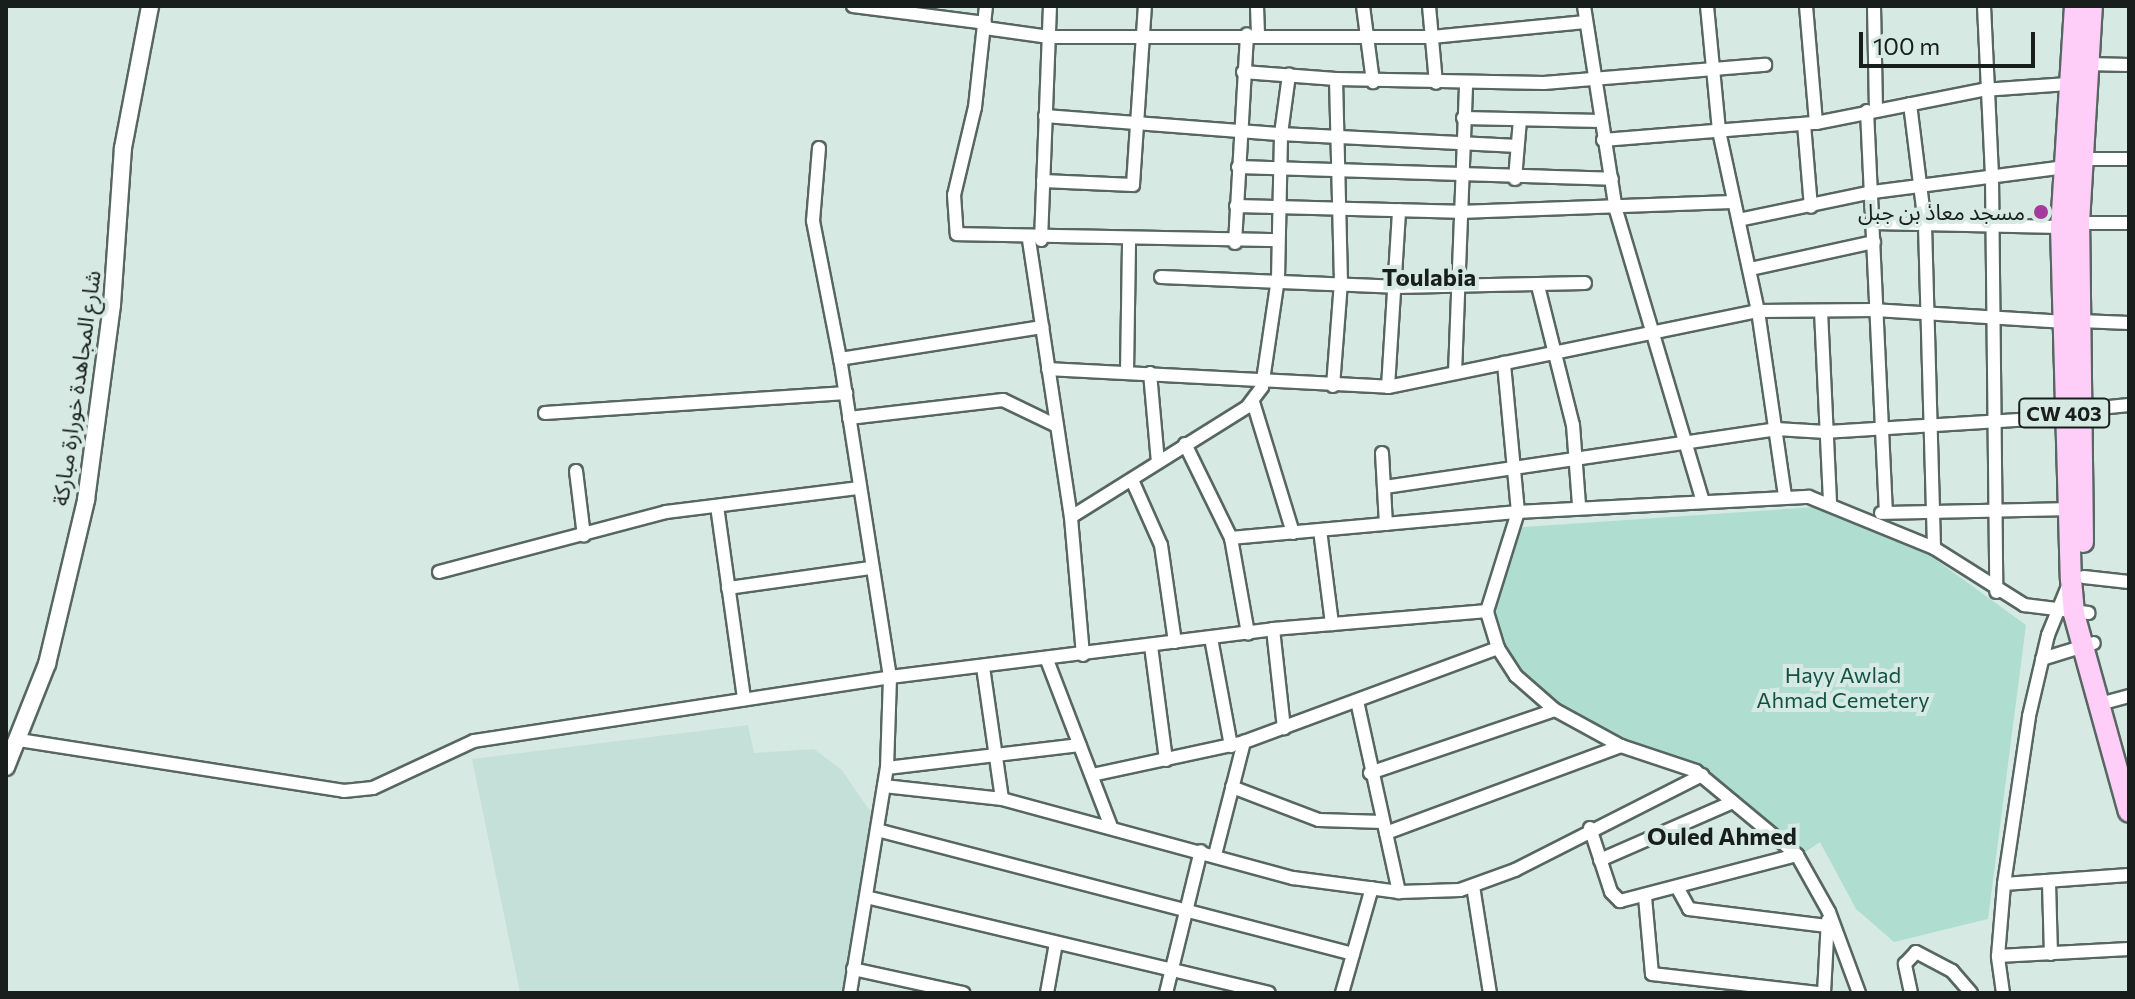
<!DOCTYPE html>
<html>
<head>
<meta charset="utf-8">
<style>
	body { margin:0 }
	#map { position:relative; width:2135px; height:999px; overflow:hidden; background:#d7e9e3; font-family:Commissioner,"Noto Sans Arabic",sans-serif }
	div>[style] { position:absolute }
	[style*='--x'] { left:calc(var(--x)*1px); top:calc(var(--y)*1px); width:calc(var(--w)*1px); rotate:calc(var(--a)*1deg) }
	.built>* { inset:0; background:#c5e0d8 }
	.green>* { inset:0; background:#afded0 }
	.roads { filter:drop-shadow(2px 0 #576662) drop-shadow(-2px 0 #576662) drop-shadow(0 2px #576662) drop-shadow(0 -2px #576662) }
	.minor>* { height:12px; margin:-6px; padding:0 6px; transform-origin:6px; border-radius:6px; background:#fff }
	.tertiary>* { height:16px; margin:-8px; padding:0 8px; transform-origin:8px; border-radius:8px; background:#fff }
	.primary>* { height:20px; margin:-10px; padding:0 10px; transform-origin:10px; border-radius:10px; background:#fecef8 }
	.dots>* { width:22px; height:22px; translate:-50% -50%; box-sizing:border-box; border:4px solid #d7e9e3; border-radius:50% }
	span { translate:-50% -50%; white-space:nowrap; text-align:center; line-height:1.15; -webkit-text-stroke:8px #d7e9e3; paint-order:stroke }
	.shield-label span { padding:2px 6px; background:#d7e9e3; border:2px solid; border-radius:6px; -webkit-text-stroke-width:0 }
	.shield-label { font-size:20px; color:#171e1c; font-weight:700 }
	.poi-label { font-size:22px; color:#171e1c }
	.right { translate:-100% -50%; text-align:right }
	.street-label { font-size:22px; color:#171e1c }
	.park-label { font-size:22px; color:#115245 }
	.neighbourhood-label { font-size:24px; color:#171e1c; font-weight:700 }
	.frame { position:absolute; inset:0; border:8px solid #171e1c; pointer-events:none }
	.scale { position:absolute; left:1859px; top:32px; width:176px; height:36px; box-sizing:border-box; border:4px solid #171e1c; border-top:0; padding-left:10px; font-size:24px; line-height:28px; white-space:nowrap; color:#171e1c; -webkit-text-stroke:6px #d7e9e3; paint-order:stroke }
</style>
</head>
<body>
<div id="map">
	<div class="built">
		<div style="clip-path:polygon(748px 725px,754px 753px,814px 749px,842px 770px,878px 823px,841px 993px,520px 993px,472px 759px)"></div>
	</div>
	<div class="green">
		<div style="clip-path:polygon(1816px 507px,1921px 549px,2026px 625px,1988px 919px,1894px 942px,1856px 909px,1820px 842px,1801px 855px,1697px 767px,1621px 744px,1552px 711px,1508px 673px,1481px 621px,1509px 544px,1523px 527px)"></div>
	</div>
	<div class="roads">
		<div class="minor">
			<div style="--x:853;--y:6;--w:133;--a:7.3"></div>
			<div style="--x:986;--y:6;--w:102;--a:96.2"></div>
			<div style="--x:975;--y:107;--w:90;--a:103.4"></div>
			<div style="--x:954;--y:195;--w:39;--a:86"></div>
			<div style="--x:957;--y:234;--w:320;--a:1.1"></div>
			<div style="--x:1257;--y:6;--w:28;--a:88"></div>
			<div style="--x:1363;--y:6;--w:77;--a:82.5"></div>
			<div style="--x:1429;--y:6;--w:77;--a:84.8"></div>
			<div style="--x:1584;--y:6;--w:206;--a:81.1"></div>
			<div style="--x:1616;--y:210;--w:304;--a:73.4"></div>
			<div style="--x:1707;--y:6;--w:126;--a:84.5"></div>
			<div style="--x:1719;--y:131;--w:184;--a:77.8"></div>
			<div style="--x:1758;--y:311;--w:186;--a:81.7"></div>
			<div style="--x:1806;--y:6;--w:117;--a:85.1"></div>
			<div style="--x:1874;--y:6;--w:103;--a:88.9"></div>
			<div style="--x:1984;--y:6;--w:171;--a:87.3"></div>
			<div style="--x:1992;--y:177;--w:415;--a:89.4"></div>
			<div style="--x:985;--y:28;--w:65;--a:8"></div>
			<div style="--x:1049;--y:37;--w:383;--a:0"></div>
			<div style="--x:1432;--y:37;--w:154;--a:-5.6"></div>
			<div style="--x:2087;--y:64;--w:42;--a:1.4"></div>
			<div style="--x:1243;--y:72;--w:93;--a:4.3"></div>
			<div style="--x:1910;--y:104;--w:122;--a:82.9"></div>
			<div style="--x:1925;--y:225;--w:323;--a:88.4"></div>
			<div style="--x:1867;--y:111;--w:400;--a:87.3"></div>
			<div style="--x:1045;--y:116;--w:237;--a:4.4"></div>
			<div style="--x:1281;--y:134;--w:60;--a:-82.3"></div>
			<div style="--x:1463;--y:118;--w:138;--a:1.2"></div>
			<div style="--x:1804;--y:124;--w:83;--a:85.2"></div>
			<div style="--x:1603;--y:140;--w:214;--a:-4.6"></div>
			<div style="--x:1816;--y:123;--w:170;--a:-11.2"></div>
			<div style="--x:1983;--y:90;--w:85;--a:-4"></div>
			<div style="--x:819;--y:148;--w:73;--a:94.7"></div>
			<div style="--x:813;--y:221;--w:141;--a:78.9"></div>
			<div style="--x:2080;--y:159;--w:49;--a:0"></div>
			<div style="--x:1238;--y:167;--w:374;--a:1.8"></div>
			<div style="--x:1515;--y:179;--w:59;--a:-85.2"></div>
			<div style="--x:1043;--y:181;--w:90;--a:2.5"></div>
			<div style="--x:1133;--y:185;--w:179;--a:-86.2"></div>
			<div style="--x:1236;--y:206;--w:223;--a:1.5"></div>
			<div style="--x:1459;--y:212;--w:273;--a:-2.1"></div>
			<div style="--x:1739;--y:220;--w:137;--a:-11.8"></div>
			<div style="--x:1873;--y:192;--w:194;--a:-7.4"></div>
			<div style="--x:1873;--y:223;--w:188;--a:1.2"></div>
			<div style="--x:2079;--y:223;--w:50;--a:0"></div>
			<div style="--x:1029;--y:240;--w:280;--a:81.4"></div>
			<div style="--x:1041;--y:240;--w:234;--a:-87.8"></div>
			<div style="--x:1235;--y:243;--w:209;--a:-86.7"></div>
			<div style="--x:1750;--y:269;--w:127;--a:-12.3"></div>
			<div style="--x:1161;--y:277;--w:234;--a:2.4"></div>
			<div style="--x:1395;--y:287;--w:190;--a:-1.2"></div>
			<div style="--x:1538;--y:286;--w:143;--a:75.9"></div>
			<div style="--x:1573;--y:425;--w:80;--a:85.7"></div>
			<div style="--x:1821;--y:311;--w:194;--a:87.3"></div>
			<div style="--x:2080;--y:321;--w:49;--a:2.3"></div>
			<div style="--x:1048;--y:369;--w:340;--a:3"></div>
			<div style="--x:1388;--y:387;--w:378;--a:-11.6"></div>
			<div style="--x:1758;--y:311;--w:116;--a:-0.5"></div>
			<div style="--x:1874;--y:310;--w:190;--a:3.6"></div>
			<div style="--x:1127;--y:372;--w:131;--a:-89.1"></div>
			<div style="--x:1150;--y:373;--w:89;--a:84.9"></div>
			<div style="--x:1455;--y:373;--w:289;--a:-87.8"></div>
			<div style="--x:1333;--y:386;--w:103;--a:-85.6"></div>
			<div style="--x:1341;--y:283;--w:204;--a:-91.4"></div>
			<div style="--x:1336;--y:79;--w:208;--a:1.1"></div>
			<div style="--x:1544;--y:83;--w:222;--a:-4.7"></div>
			<div style="--x:1388;--y:387;--w:177;--a:-86.4"></div>
			<div style="--x:1253;--y:402;--w:137;--a:73"></div>
			<div style="--x:2080;--y:410;--w:49;--a:-5.8"></div>
			<div style="--x:545;--y:413;--w:302;--a:-3.8"></div>
			<div style="--x:849;--y:418;--w:155;--a:-6.7"></div>
			<div style="--x:1003;--y:400;--w:60;--a:25.7"></div>
			<div style="--x:1185;--y:444;--w:105;--a:63.9"></div>
			<div style="--x:1231;--y:538;--w:97;--a:79.9"></div>
			<div style="--x:1382;--y:453;--w:71;--a:86.8"></div>
			<div style="--x:576;--y:471;--w:65;--a:83"></div>
			<div style="--x:1132;--y:480;--w:71;--a:66"></div>
			<div style="--x:1161;--y:545;--w:98;--a:81.8"></div>
			<div style="--x:1385;--y:487;--w:395;--a:-8.4"></div>
			<div style="--x:1776;--y:429;--w:50;--a:3.4"></div>
			<div style="--x:1826;--y:432;--w:239;--a:-3.6"></div>
			<div style="--x:717;--y:506;--w:195;--a:82"></div>
			<div style="--x:1881;--y:513;--w:186;--a:-1.2"></div>
			<div style="--x:1320;--y:530;--w:95;--a:82.7"></div>
			<div style="--x:1231;--y:538;--w:288;--a:-5.2"></div>
			<div style="--x:1518;--y:512;--w:150;--a:-95.4"></div>
			<div style="--x:439;--y:572;--w:235;--a:-14.8"></div>
			<div style="--x:666;--y:512;--w:195;--a:-7.1"></div>
			<div style="--x:2084;--y:577;--w:45;--a:6.3"></div>
			<div style="--x:728;--y:588;--w:143;--a:-8"></div>
			<div style="--x:1273;--y:629;--w:100;--a:83.7"></div>
			<div style="--x:1211;--y:638;--w:110;--a:79.5"></div>
			<div style="--x:1151;--y:646;--w:115;--a:82.5"></div>
			<div style="--x:1083;--y:655;--w:139;--a:-95"></div>
			<div style="--x:1071;--y:517;--w:208;--a:-32"></div>
			<div style="--x:1247;--y:407;--w:25;--a:-53"></div>
			<div style="--x:1262;--y:387;--w:109;--a:-81.6"></div>
			<div style="--x:1278;--y:279;--w:145;--a:-88.8"></div>
			<div style="--x:1281;--y:134;--w:236;--a:2.9"></div>
			<div style="--x:2042;--y:659;--w:54;--a:-17.1"></div>
			<div style="--x:1047;--y:660;--w:179;--a:69"></div>
			<div style="--x:983;--y:667;--w:133;--a:81.8"></div>
			<div style="--x:1357;--y:701;--w:196;--a:77.6"></div>
			<div style="--x:2107;--y:702;--w:23;--a:-15"></div>
			<div style="--x:19;--y:740;--w:329;--a:8.9"></div>
			<div style="--x:344;--y:791;--w:29;--a:-6"></div>
			<div style="--x:373;--y:788;--w:111;--a:-25"></div>
			<div style="--x:474;--y:741;--w:421;--a:-8.7"></div>
			<div style="--x:890;--y:677;--w:322;--a:-98.9"></div>
			<div style="--x:840;--y:359;--w:205;--a:-9"></div>
			<div style="--x:887;--y:768;--w:194;--a:-6.8"></div>
			<div style="--x:1370;--y:773;--w:195;--a:-18.8"></div>
			<div style="--x:1092;--y:775;--w:156;--a:-12.2"></div>
			<div style="--x:1244;--y:742;--w:271;--a:-20.3"></div>
			<div style="--x:884;--y:786;--w:119;--a:6.3"></div>
			<div style="--x:1002;--y:799;--w:302;--a:15.2"></div>
			<div style="--x:1293;--y:878;--w:107;--a:7.5"></div>
			<div style="--x:1399;--y:892;--w:61;--a:-1.9"></div>
			<div style="--x:1460;--y:890;--w:59;--a:-20"></div>
			<div style="--x:1515;--y:870;--w:210;--a:-26.9"></div>
			<div style="--x:1232;--y:787;--w:93;--a:20.8"></div>
			<div style="--x:1319;--y:820;--w:64;--a:1.8"></div>
			<div style="--x:1590;--y:828;--w:67;--a:71.8"></div>
			<div style="--x:1611;--y:892;--w:13;--a:45"></div>
			<div style="--x:1620;--y:901;--w:183;--a:-14.6"></div>
			<div style="--x:877;--y:830;--w:492;--a:14.6"></div>
			<div style="--x:1386;--y:833;--w:251;--a:-20.3"></div>
			<div style="--x:1215;--y:855;--w:117;--a:-75.6"></div>
			<div style="--x:1600;--y:860;--w:145;--a:-23.6"></div>
			<div style="--x:2049;--y:883;--w:71;--a:88.4"></div>
			<div style="--x:2004;--y:884;--w:125;--a:-4.1"></div>
			<div style="--x:1473;--y:886;--w:108;--a:81"></div>
			<div style="--x:1677;--y:887;--w:25;--a:61"></div>
			<div style="--x:1689;--y:909;--w:139;--a:7"></div>
			<div style="--x:866;--y:897;--w:414;--a:13.4"></div>
			<div style="--x:1645;--y:897;--w:77;--a:84.8"></div>
			<div style="--x:1652;--y:974;--w:169;--a:6.5"></div>
			<div style="--x:1998;--y:956;--w:131;--a:-3.1"></div>
			<div style="--x:853;--y:969;--w:113;--a:12.3"></div>
			<div style="--x:850;--y:993;--w:228;--a:-80.7"></div>
			<div style="--x:887;--y:768;--w:91;--a:-88.1"></div>
			<div style="--x:890;--y:677;--w:386;--a:-7.1"></div>
			<div style="--x:1273;--y:629;--w:215;--a:-4.8"></div>
			<div style="--x:1047;--y:993;--w:51;--a:-79.8"></div>
			<div style="--x:1166;--y:993;--w:146;--a:-76.2"></div>
			<div style="--x:1342;--y:993;--w:109;--a:-74.1"></div>
			<div style="--x:1824;--y:993;--w:73;--a:-86.9"></div>
			<div style="--x:1859;--y:993;--w:86;--a:-110.3"></div>
			<div style="--x:1829;--y:912;--w:65;--a:-119.3"></div>
			<div style="--x:1797;--y:855;--w:131;--a:-140.3"></div>
			<div style="--x:1696;--y:771;--w:79;--a:-161.6"></div>
			<div style="--x:1621;--y:746;--w:75;--a:-151.4"></div>
			<div style="--x:1555;--y:710;--w:52;--a:-138.9"></div>
			<div style="--x:1516;--y:676;--w:33;--a:-123"></div>
			<div style="--x:1498;--y:648;--w:39;--a:-107"></div>
			<div style="--x:1487;--y:611;--w:104;--a:-72.6"></div>
			<div style="--x:1518;--y:512;--w:291;--a:-3"></div>
			<div style="--x:1809;--y:497;--w:135;--a:22.2"></div>
			<div style="--x:1934;--y:548;--w:107;--a:32.3"></div>
			<div style="--x:2024;--y:605;--w:65;--a:7"></div>
			<div style="--x:1911;--y:993;--w:30;--a:-102"></div>
			<div style="--x:1905;--y:964;--w:16;--a:-47"></div>
			<div style="--x:1916;--y:952;--w:41;--a:27.8"></div>
			<div style="--x:1952;--y:971;--w:29;--a:49"></div>
			<div style="--x:2003;--y:993;--w:37;--a:-98"></div>
			<div style="--x:1998;--y:956;--w:72;--a:-85.2"></div>
			<div style="--x:2004;--y:884;--w:170;--a:-81.5"></div>
			<div style="--x:2029;--y:716;--w:83;--a:-76.8"></div>
			<div style="--x:2048;--y:635;--w:53;--a:-67.8"></div>
		</div>
		<div class="tertiary">
			<div style="--x:6;--y:767;--w:111;--a:-68.3"></div>
			<div style="--x:47;--y:664;--w:169;--a:-76.6"></div>
			<div style="--x:86;--y:500;--w:197;--a:-82.4"></div>
			<div style="--x:112;--y:305;--w:157;--a:-86"></div>
			<div style="--x:123;--y:148;--w:145;--a:-79.2"></div>
		</div>
		<div class="primary">
			<div style="--x:2075;--y:6;--w:221;--a:93.6"></div>
			<div style="--x:2061;--y:227;--w:352;--a:88.4"></div>
			<div style="--x:2071;--y:579;--w:35;--a:85"></div>
			<div style="--x:2074;--y:614;--w:205;--a:74.5"></div>
			<div style="--x:2083;--y:542;--w:319;--a:-90.7"></div>
			<div style="--x:2079;--y:223;--w:217;--a:-86.6"></div>
		</div>
	</div>
	<div class="dots">
		<div style="left:2041px;top:212px;background:#a43a9c"></div>
	</div>
	<div class="shield-label">
		<span style="left:2064px;top:413px">CW 403</span>
	</div>
	<div class="poi-label">
		<span class="right" style="left:2025px;top:212px">مسجد معاذ بن جبل</span>
	</div>
	<div class="street-label">
		<span style="left:76px;top:388px;rotate:-82deg">شارع المجاهدة خورارة مباركة</span>
	</div>
	<div class="park-label">
		<span style="left:1843px;top:687px">Hayy Awlad<br>Ahmad Cemetery</span>
	</div>
	<div class="neighbourhood-label">
		<span style="left:1429px;top:277px">Toulabia</span>
		<span style="left:1722px;top:836px">Ouled Ahmed</span>
	</div>
	<div class="frame"></div>
	<div class="scale">100 m</div>
</div>
</body>
</html>
